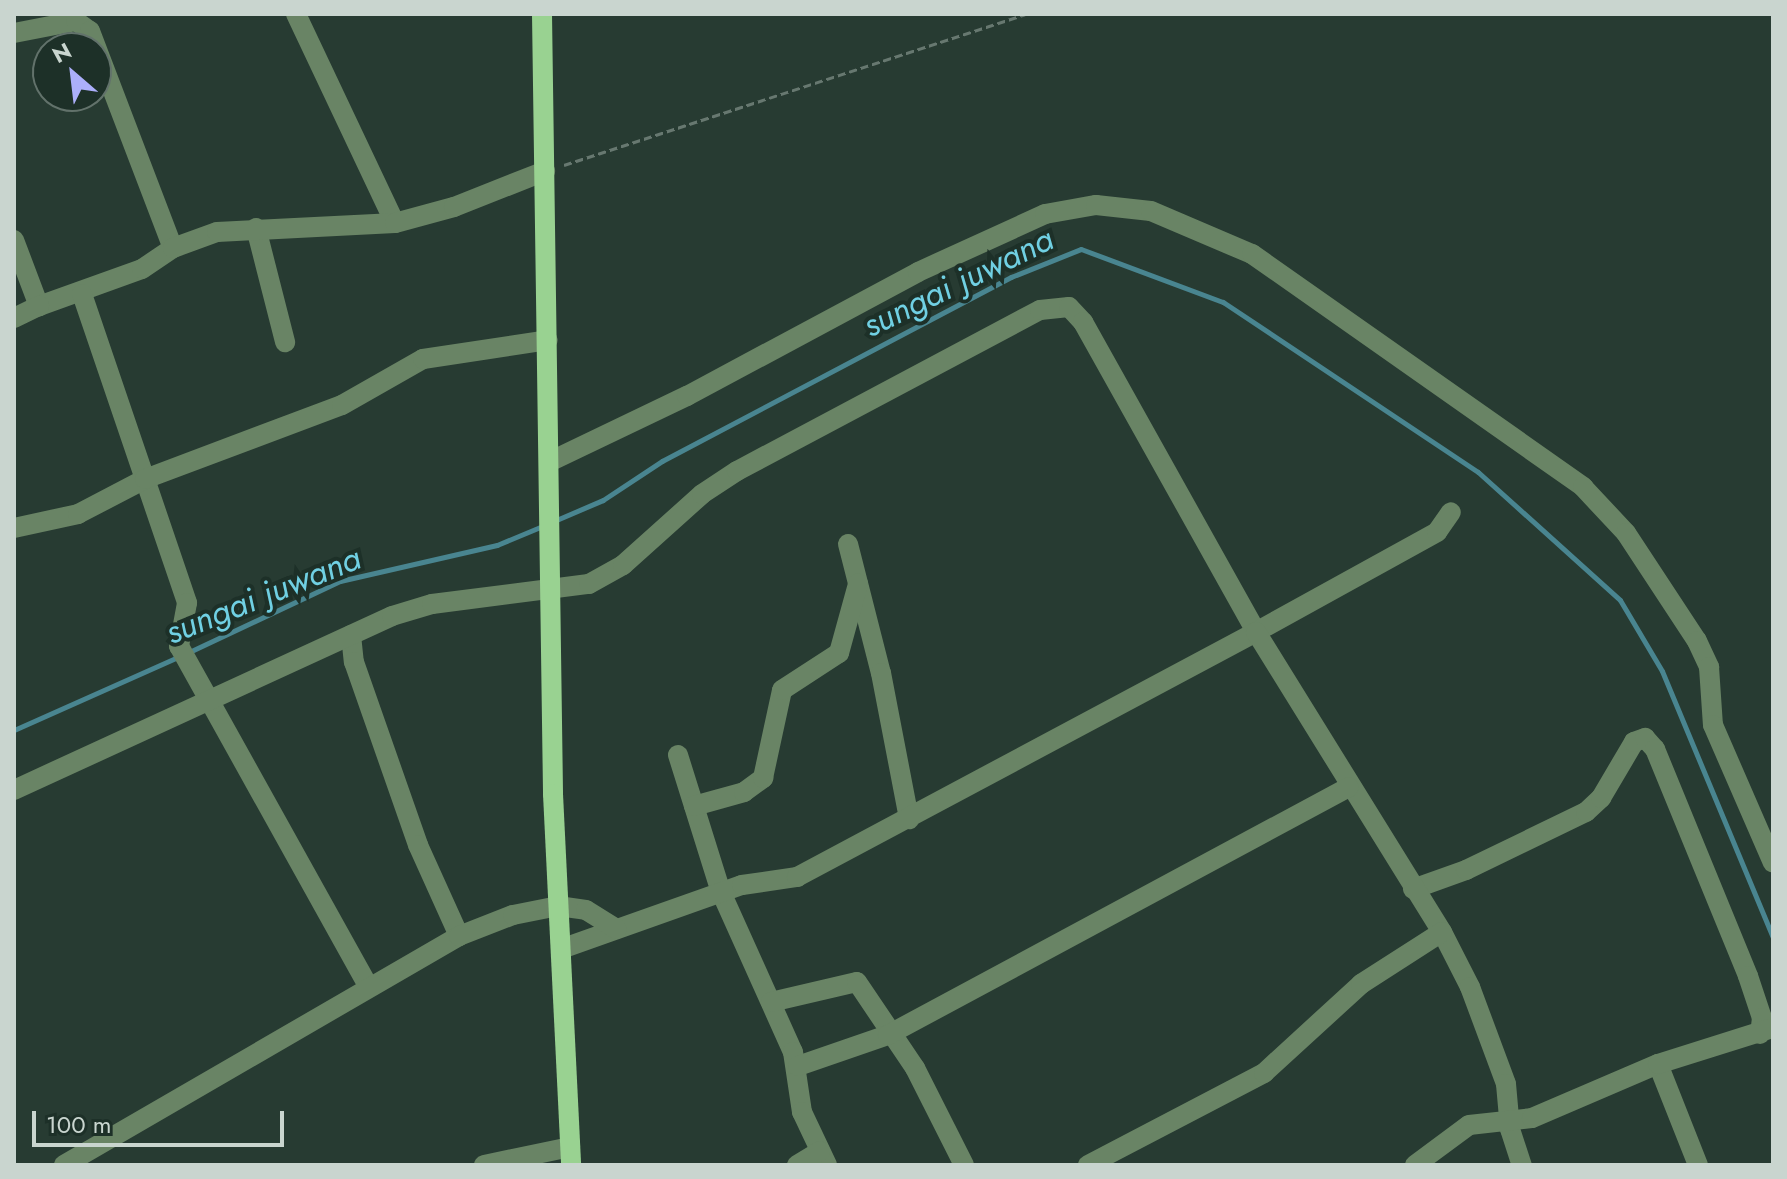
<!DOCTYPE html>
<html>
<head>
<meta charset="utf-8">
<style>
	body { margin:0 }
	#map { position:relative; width:1787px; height:1179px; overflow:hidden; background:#273b32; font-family:Jost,sans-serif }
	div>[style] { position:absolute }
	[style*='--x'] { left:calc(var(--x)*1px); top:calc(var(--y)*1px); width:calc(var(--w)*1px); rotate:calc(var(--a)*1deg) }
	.stream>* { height:5px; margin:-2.5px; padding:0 2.5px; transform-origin:2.5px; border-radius:2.5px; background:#498590 }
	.path>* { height:3px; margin-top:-1.5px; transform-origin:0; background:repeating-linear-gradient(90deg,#677870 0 8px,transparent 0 12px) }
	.minor>* { height:20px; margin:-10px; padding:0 10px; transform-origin:10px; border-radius:10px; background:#698465 }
	.major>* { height:20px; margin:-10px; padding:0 10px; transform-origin:10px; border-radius:10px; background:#99d291 }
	span { translate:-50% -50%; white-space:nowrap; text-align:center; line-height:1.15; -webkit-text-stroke:8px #1d3028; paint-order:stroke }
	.water-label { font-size:34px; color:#70d0e3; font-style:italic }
	.frame { position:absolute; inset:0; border:16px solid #c9d5cf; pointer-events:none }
	.north { position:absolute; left:32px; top:32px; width:80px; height:80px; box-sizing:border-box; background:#1d3028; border:2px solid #62726b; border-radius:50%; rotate:332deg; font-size:22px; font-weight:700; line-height:32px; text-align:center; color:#c9d5cf }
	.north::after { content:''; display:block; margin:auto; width:28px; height:36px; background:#acaffb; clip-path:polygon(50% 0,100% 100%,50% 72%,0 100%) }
	.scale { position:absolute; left:32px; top:1111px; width:252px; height:36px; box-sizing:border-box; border:4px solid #c9d5cf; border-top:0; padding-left:10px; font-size:24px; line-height:28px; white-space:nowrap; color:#c9d5cf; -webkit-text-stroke:6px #1d3028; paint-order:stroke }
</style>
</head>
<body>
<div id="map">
	<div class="stream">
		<div style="--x:554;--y:521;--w:53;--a:-23.2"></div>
		<div style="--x:603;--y:500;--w:71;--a:-33.5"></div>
		<div style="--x:662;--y:461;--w:395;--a:-27.8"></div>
		<div style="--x:1011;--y:277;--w:75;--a:-21.8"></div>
		<div style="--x:1081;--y:249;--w:152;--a:20.5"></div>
		<div style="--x:1223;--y:302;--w:306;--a:33.7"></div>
		<div style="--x:1478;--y:472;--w:191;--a:42"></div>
		<div style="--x:1620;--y:600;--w:82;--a:59.4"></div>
		<div style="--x:1662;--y:671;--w:289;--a:67.4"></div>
		<div style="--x:187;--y:653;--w:169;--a:-25.2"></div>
		<div style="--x:340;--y:581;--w:161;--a:-12.9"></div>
		<div style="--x:497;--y:545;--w:52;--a:-22.6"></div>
		<div style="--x:14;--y:730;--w:180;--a:-24"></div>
	</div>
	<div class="path">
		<div style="--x:564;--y:165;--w:485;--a:-18.1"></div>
	</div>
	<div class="minor">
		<div style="--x:296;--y:14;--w:231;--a:64.7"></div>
		<div style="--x:14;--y:33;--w:63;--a:-11"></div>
		<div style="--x:76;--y:21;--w:17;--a:36"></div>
		<div style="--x:90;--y:31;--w:232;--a:69.1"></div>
		<div style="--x:256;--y:228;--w:118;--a:75.7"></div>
		<div style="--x:14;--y:240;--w:71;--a:69.3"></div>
		<div style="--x:39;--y:306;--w:109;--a:-19.8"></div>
		<div style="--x:142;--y:269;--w:37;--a:-34"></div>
		<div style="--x:173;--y:248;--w:47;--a:-20"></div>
		<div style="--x:217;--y:232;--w:178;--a:-2.9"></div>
		<div style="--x:395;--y:223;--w:61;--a:-15.2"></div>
		<div style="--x:454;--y:207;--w:98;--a:-21.6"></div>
		<div style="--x:82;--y:294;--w:326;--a:71.2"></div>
		<div style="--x:187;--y:603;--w:44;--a:100.5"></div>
		<div style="--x:179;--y:646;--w:388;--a:60.9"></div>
		<div style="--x:14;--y:318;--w:28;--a:-26"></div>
		<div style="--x:549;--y:462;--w:153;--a:-25.6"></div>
		<div style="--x:687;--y:396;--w:262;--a:-28.2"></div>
		<div style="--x:918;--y:272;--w:140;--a:-24.5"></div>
		<div style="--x:1045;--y:214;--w:52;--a:-10"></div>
		<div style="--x:1096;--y:205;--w:55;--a:6.2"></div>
		<div style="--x:1151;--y:211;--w:110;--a:23.1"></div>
		<div style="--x:1252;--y:254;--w:405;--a:35.1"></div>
		<div style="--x:1583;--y:487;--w:63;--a:46.9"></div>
		<div style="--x:1626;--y:533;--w:129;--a:56.7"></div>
		<div style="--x:1697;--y:641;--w:29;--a:65"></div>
		<div style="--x:1709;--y:667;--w:58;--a:86.1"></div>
		<div style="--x:1713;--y:725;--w:150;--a:66.5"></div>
		<div style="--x:14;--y:528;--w:66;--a:-12.3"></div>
		<div style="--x:78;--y:514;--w:76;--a:-27.6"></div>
		<div style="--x:145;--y:479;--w:210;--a:-20.6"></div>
		<div style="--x:342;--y:405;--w:93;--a:-29.6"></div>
		<div style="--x:423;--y:359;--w:126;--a:-8.6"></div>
		<div style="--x:848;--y:544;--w:133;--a:75.7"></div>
		<div style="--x:881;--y:673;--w:149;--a:79.1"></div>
		<div style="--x:351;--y:635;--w:27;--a:84"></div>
		<div style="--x:354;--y:662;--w:194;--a:70.7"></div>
		<div style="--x:418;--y:845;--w:100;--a:65.7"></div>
		<div style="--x:678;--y:755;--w:144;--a:72.6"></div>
		<div style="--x:721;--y:892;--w:175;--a:65.8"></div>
		<div style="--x:793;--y:1052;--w:61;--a:81.5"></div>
		<div style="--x:802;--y:1112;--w:59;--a:64.7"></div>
		<div style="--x:14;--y:790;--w:416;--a:-24.7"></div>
		<div style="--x:392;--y:616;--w:42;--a:-16.7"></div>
		<div style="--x:432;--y:604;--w:158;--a:-7.3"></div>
		<div style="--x:589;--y:584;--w:39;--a:-29"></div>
		<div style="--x:623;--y:565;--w:106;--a:-41.9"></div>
		<div style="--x:702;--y:494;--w:42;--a:-33.3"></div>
		<div style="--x:737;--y:471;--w:343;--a:-28"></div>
		<div style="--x:1040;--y:310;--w:29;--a:-6"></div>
		<div style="--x:1069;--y:307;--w:21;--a:47"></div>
		<div style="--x:1083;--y:322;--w:355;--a:60.8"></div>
		<div style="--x:1256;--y:632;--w:207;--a:-28.9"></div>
		<div style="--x:1437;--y:532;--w:24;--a:-55"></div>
		<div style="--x:694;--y:806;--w:52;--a:-15.6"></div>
		<div style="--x:744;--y:792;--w:24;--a:-36"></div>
		<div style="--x:763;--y:778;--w:90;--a:-77.8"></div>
		<div style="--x:782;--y:690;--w:68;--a:-33"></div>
		<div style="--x:839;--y:653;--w:72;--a:-74.6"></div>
		<div style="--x:1413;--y:889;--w:56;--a:-19.7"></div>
		<div style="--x:1466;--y:870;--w:133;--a:-25.8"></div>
		<div style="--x:1586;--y:812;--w:21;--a:-43"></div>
		<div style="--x:1601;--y:798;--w:65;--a:-59.5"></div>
		<div style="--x:1634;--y:742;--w:12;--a:-20"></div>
		<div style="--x:1645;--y:738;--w:15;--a:48"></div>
		<div style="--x:1655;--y:749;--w:245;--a:67.7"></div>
		<div style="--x:1748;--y:976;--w:44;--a:71.6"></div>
		<div style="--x:1762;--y:1018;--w:16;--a:97"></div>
		<div style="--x:561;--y:949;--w:192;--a:-19.5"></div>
		<div style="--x:742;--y:885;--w:56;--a:-8.3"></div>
		<div style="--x:797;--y:877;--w:520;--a:-28.09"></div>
		<div style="--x:1256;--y:632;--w:353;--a:58.2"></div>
		<div style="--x:1442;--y:932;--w:62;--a:63"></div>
		<div style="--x:1470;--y:987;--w:103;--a:69.6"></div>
		<div style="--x:1506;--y:1084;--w:45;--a:84.9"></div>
		<div style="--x:1510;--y:1129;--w:38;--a:72"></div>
		<div style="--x:771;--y:1002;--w:88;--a:-13.1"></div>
		<div style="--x:857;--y:982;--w:104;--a:56"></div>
		<div style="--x:915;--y:1068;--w:109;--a:63.2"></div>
		<div style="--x:1658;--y:1064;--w:109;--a:68.4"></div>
		<div style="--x:798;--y:1066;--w:95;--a:-19"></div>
		<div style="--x:888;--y:1035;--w:523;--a:-28.28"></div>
		<div style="--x:64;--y:1165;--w:457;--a:-30.1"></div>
		<div style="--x:459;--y:936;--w:58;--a:-21.3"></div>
		<div style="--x:513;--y:915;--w:46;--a:-11.3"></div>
		<div style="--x:558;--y:906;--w:28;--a:8"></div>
		<div style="--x:586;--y:910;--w:36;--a:32"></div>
		<div style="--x:484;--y:1165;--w:88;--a:-11.8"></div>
		<div style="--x:797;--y:1165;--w:27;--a:-31"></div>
		<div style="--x:1088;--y:1165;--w:199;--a:-27.6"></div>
		<div style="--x:1264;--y:1073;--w:132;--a:-42.5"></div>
		<div style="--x:1361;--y:984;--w:96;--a:-32.7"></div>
		<div style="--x:1415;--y:1165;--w:67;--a:-36.5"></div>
		<div style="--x:1469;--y:1125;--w:63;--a:-6.3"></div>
		<div style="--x:1532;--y:1118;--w:137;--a:-23.2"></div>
		<div style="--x:1658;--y:1064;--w:116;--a:-17.5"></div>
	</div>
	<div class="major">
		<div style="--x:542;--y:14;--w:780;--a:89.19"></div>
		<div style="--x:553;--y:794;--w:371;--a:87.2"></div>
	</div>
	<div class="water-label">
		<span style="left:958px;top:282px;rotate:-26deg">sungai juwana</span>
		<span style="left:263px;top:595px;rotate:-22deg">sungai juwana</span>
	</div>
	<div class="frame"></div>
	<div class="north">N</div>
	<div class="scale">100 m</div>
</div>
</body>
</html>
